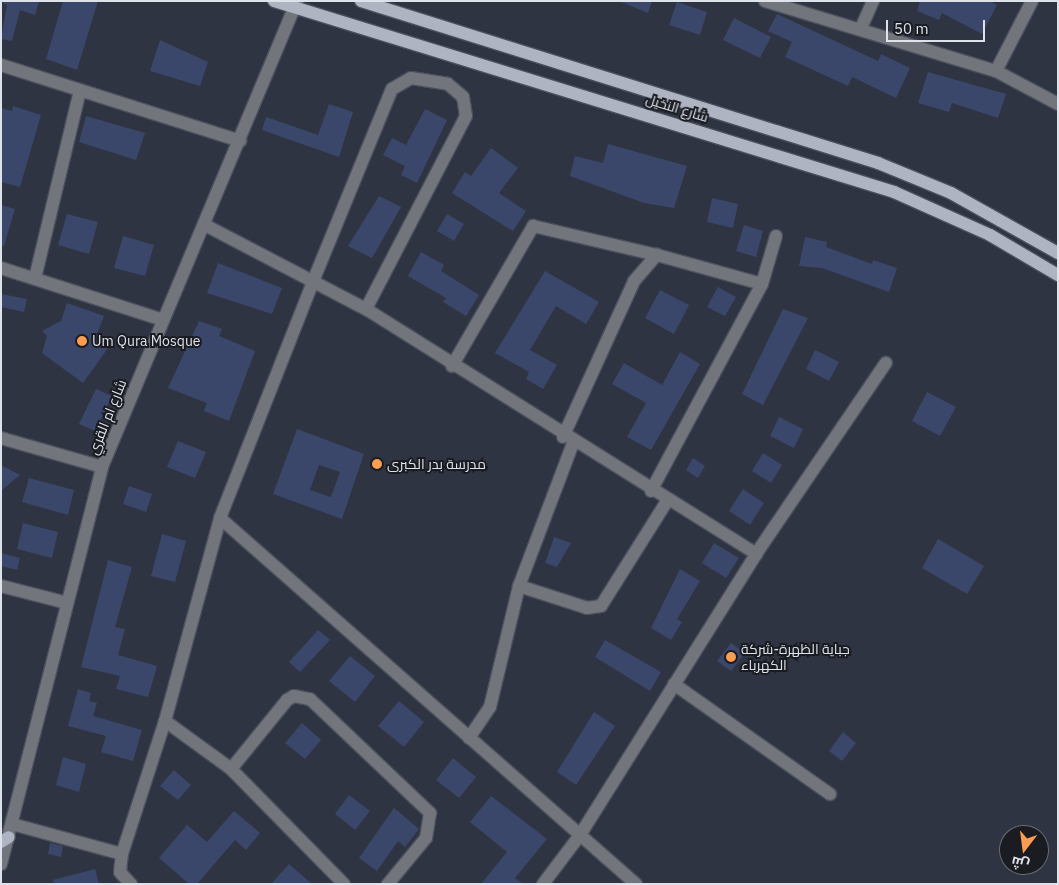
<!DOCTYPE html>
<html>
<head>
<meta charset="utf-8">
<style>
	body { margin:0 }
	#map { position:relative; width:1059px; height:885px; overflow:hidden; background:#2f3442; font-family:"IBM Plex Sans",Cairo,sans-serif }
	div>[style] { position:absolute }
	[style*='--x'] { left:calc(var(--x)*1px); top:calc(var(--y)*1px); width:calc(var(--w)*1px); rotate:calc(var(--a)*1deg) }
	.building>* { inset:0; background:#3a476a }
	.roads { filter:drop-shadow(1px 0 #4b505d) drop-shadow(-1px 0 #4b505d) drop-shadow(0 1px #4b505d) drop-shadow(0 -1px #4b505d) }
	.minor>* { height:12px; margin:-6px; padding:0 6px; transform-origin:6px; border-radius:6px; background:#72757c }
	.major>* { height:12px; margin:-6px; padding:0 6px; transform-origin:6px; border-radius:6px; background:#aeb4c2 }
	.dots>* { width:14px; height:14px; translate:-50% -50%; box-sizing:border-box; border:2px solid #1a1c22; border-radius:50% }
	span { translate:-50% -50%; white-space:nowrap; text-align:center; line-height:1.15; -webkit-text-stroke:4px #1a1c22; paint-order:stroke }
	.street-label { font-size:14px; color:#dee2eb }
	.poi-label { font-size:14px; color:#dee2eb }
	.left { translate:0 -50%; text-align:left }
	.frame { position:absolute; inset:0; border:2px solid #dee2eb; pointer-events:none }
	.north { position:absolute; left:999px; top:825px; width:50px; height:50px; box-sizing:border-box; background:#1a1c22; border:1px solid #686b72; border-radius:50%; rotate:195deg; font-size:14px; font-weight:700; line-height:20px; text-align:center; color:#dee2eb }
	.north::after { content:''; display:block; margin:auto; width:18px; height:22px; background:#fb9e52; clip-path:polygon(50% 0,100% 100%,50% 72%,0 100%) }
	.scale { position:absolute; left:886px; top:20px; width:99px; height:22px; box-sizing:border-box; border:2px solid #dee2eb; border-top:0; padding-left:6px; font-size:15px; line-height:18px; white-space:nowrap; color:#dee2eb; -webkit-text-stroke:4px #1a1c22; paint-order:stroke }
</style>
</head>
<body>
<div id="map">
	<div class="building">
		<div style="clip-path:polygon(1px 1px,39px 1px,35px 15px,20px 10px,12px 41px,1px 39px,7px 5px)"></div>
		<div style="clip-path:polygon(63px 1px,98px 1px,77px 70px,46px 59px)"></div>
		<div style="clip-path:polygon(619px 1px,652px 1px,648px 13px)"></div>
		<div style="clip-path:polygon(920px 1px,990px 1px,997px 5px,982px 34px,942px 13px,939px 20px,917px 11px)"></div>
		<div style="clip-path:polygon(677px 2px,707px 12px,700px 35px,669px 25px)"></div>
		<div style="clip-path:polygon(777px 14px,878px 61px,881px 54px,910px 68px,896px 98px,852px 77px,848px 86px,785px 57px,792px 42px,768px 31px)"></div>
		<div style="clip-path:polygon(734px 18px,771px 37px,760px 58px,723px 40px)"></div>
		<div style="clip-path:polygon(160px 40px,208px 62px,200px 86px,150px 71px)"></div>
		<div style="clip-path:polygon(928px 72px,1006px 94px,998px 118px,952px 103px,949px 112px,918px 103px)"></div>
		<div style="clip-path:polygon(329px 104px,353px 112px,339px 157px,262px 130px,266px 117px,318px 135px)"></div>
		<div style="clip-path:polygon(13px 106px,41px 115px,20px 187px,1px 182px,1px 108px,12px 111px)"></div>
		<div style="clip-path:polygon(425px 109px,447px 120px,417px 183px,401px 175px,405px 166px,383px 155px,392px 138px,406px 145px)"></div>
		<div style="clip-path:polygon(86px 116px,145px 133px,136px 160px,79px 142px)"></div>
		<div style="clip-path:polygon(608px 144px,687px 166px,674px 208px,644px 203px,570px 176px,575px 156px,603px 163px)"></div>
		<div style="clip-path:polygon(491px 148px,518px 168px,499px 193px,526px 211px,513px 231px,452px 193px,465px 172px,471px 176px)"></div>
		<div style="clip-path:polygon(379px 196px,401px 207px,372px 258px,348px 246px)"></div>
		<div style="clip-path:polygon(712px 198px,738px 204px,733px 228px,707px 222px)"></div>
		<div style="clip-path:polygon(1px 205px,15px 209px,4px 246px,1px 246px)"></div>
		<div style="clip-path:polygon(67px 214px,98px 222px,89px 254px,58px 245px)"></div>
		<div style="clip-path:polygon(447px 214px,464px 224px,454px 241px,437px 231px)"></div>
		<div style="clip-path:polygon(744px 225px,763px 231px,756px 257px,736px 251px)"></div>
		<div style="clip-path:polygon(123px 236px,154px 245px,145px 276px,114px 268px)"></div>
		<div style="clip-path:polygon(805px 237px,827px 242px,826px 247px,872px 264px,873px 260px,897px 268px,889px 292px,822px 268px,799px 266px)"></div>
		<div style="clip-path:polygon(421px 252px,444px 265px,441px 271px,479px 295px,466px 316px,443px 302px,446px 298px,408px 276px)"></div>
		<div style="clip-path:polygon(218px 263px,282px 288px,272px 314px,207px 293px)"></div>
		<div style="clip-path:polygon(545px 271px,599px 302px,586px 324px,556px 306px,530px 350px,557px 365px,543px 389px,526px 379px,529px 372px,495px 353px)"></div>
		<div style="clip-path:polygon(718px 287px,736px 297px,725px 316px,707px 307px)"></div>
		<div style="clip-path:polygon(660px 290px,689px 305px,674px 334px,645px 318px)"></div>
		<div style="clip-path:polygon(1px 294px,27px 299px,24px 312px,1px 307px)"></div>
		<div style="clip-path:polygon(67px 303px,104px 316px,95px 339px,108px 348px,83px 383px,42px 353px,47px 336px,42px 331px,61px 321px)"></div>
		<div style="clip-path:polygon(783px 309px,808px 318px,763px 405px,742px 394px)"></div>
		<div style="clip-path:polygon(199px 321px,222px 329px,219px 336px,255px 351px,229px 421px,204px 411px,207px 403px,168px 388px)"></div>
		<div style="clip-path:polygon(815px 350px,839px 362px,829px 381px,806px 369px)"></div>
		<div style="clip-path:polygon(680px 352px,700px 364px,651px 450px,627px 437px,646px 403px,612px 384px,624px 363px,662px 385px)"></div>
		<div style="clip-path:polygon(96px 389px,112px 396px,95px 431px,79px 424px)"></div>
		<div style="clip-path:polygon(927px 392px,956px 407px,940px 436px,912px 421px)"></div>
		<div style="clip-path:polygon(779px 417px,803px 429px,794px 448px,770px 436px)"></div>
		<div style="clip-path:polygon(evenodd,297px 429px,364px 454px,342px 519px,273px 494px,297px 429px,319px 465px,340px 472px,331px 497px,310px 490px,319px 465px)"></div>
		<div style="clip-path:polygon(178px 441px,206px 452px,195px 478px,167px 467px)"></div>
		<div style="clip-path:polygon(763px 453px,782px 465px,771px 483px,752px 471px)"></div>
		<div style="clip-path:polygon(693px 458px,705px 466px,698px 478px,686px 470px)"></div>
		<div style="clip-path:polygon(1px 465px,20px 475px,1px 491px)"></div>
		<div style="clip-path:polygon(29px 478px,74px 490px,68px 515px,22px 502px)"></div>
		<div style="clip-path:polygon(129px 486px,152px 494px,146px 512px,123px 504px)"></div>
		<div style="clip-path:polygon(743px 489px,764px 503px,750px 525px,729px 511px)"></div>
		<div style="clip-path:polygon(23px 523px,58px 532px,52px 558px,17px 549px)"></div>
		<div style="clip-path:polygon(162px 534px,186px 541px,175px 582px,151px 576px)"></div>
		<div style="clip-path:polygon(554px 537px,571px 543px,557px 567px,545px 563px)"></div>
		<div style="clip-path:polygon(938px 539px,984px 566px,967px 594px,922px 568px)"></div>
		<div style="clip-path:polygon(714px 543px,739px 558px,726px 578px,702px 563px)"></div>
		<div style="clip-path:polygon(1px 553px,20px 558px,17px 570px,1px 566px)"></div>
		<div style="clip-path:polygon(108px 560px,132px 567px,115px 627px,125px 629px,118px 655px,157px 666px,148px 697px,116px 689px,120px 676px,81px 667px)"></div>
		<div style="clip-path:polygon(680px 569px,700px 581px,677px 619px,682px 622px,671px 640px,651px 628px)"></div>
		<div style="clip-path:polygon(318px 630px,330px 640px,300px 672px,289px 662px)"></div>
		<div style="clip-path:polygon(605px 640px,661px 672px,650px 691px,595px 657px)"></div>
		<div style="clip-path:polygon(731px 643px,745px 653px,731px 671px,717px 661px)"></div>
		<div style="clip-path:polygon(350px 656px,375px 676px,355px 702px,329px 681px)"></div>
		<div style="clip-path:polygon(78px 689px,91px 693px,89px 701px,97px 703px,93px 716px,142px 730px,133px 761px,101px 752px,106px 736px,68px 726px)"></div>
		<div style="clip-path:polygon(399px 701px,424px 722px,404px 747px,378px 726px)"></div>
		<div style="clip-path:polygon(594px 712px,615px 726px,576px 785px,557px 772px)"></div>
		<div style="clip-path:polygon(302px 723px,321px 740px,305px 759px,285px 743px)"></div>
		<div style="clip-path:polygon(843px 732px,856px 743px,842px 761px,829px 751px)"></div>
		<div style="clip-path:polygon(63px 757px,86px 764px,79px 792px,56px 785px)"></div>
		<div style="clip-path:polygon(453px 758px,476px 777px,459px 798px,436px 780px)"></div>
		<div style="clip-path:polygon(174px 770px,191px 785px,178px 800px,160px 786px)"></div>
		<div style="clip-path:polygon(349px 795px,370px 811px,355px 830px,335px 814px)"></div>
		<div style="clip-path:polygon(491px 796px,547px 839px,515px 878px,523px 884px,481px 884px,507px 852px,470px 822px)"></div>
		<div style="clip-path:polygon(394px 808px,419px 829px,405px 847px,398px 841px,377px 871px,359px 858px)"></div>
		<div style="clip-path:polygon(234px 811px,260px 833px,246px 850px,235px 840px,197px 884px,189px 884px,159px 858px,187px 825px,207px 842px)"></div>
		<div style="clip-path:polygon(50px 843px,63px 846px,61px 857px,48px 854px)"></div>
		<div style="clip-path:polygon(289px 864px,312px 884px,271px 884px)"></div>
		<div style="clip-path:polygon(95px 869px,99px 884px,54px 884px,53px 880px)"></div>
	</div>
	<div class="roads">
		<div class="minor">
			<div style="--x:765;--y:1;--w:241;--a:16.9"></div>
			<div style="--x:996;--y:71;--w:70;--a:28"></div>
			<div style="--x:861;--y:28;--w:30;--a:-66"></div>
			<div style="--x:1;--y:65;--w:251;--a:17.6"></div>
			<div style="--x:996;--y:71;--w:79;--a:-62.8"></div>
			<div style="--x:205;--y:225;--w:182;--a:27.6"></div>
			<div style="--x:366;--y:309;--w:461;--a:32.1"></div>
			<div style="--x:1;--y:268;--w:170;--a:17.8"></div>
			<div style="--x:35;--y:278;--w:193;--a:-76.5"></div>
			<div style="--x:452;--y:366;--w:162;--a:-59.9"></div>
			<div style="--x:533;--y:226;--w:127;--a:13.2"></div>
			<div style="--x:563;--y:437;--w:171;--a:-65.5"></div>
			<div style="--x:634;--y:281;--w:35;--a:-49"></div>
			<div style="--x:657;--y:255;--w:109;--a:15.4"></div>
			<div style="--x:1;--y:438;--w:105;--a:16"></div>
			<div style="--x:651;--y:491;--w:235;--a:-61.8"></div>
			<div style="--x:762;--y:284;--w:50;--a:-73.7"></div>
			<div style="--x:220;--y:518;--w:554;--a:41.34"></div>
			<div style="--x:1;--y:586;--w:68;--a:14.4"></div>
			<div style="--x:519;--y:586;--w:71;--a:17.9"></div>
			<div style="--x:587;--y:608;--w:14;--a:-8"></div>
			<div style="--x:601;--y:606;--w:124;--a:-57.8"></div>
			<div style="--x:674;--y:684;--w:191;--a:35.2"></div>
			<div style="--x:165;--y:721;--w:82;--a:36"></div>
			<div style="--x:231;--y:769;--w:161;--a:45.5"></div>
			<div style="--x:469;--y:738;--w:37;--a:-56"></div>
			<div style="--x:490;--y:707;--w:124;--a:-76.5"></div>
			<div style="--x:519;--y:586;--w:153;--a:-69.3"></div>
			<div style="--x:231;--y:769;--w:89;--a:-50.9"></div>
			<div style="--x:287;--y:700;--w:8;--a:-30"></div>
			<div style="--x:294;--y:696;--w:16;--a:11"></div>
			<div style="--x:310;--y:699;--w:166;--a:43.5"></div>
			<div style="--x:430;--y:813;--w:25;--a:99"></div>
			<div style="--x:426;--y:838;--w:60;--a:129.6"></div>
			<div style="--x:12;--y:824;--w:114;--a:15.3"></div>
			<div style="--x:1;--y:864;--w:410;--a:-75.7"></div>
			<div style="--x:102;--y:467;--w:505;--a:-67.29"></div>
			<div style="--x:131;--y:884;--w:16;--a:-133"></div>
			<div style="--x:120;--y:872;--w:18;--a:-84"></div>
			<div style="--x:122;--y:854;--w:140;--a:-72.1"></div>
			<div style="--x:165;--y:721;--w:210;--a:-74.8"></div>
			<div style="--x:220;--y:518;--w:257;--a:-68.5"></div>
			<div style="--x:314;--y:279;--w:205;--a:-67.7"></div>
			<div style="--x:392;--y:89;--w:22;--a:-30"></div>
			<div style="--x:411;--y:78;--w:37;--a:9"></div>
			<div style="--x:448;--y:84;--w:20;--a:41"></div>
			<div style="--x:463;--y:97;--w:19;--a:81"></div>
			<div style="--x:466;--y:116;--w:217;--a:117.4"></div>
			<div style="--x:543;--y:884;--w:61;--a:-52.9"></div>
			<div style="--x:580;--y:835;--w:332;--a:-57.9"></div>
			<div style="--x:756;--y:554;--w:231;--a:-55.8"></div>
		</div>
		<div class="major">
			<div style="--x:274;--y:1;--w:649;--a:17.12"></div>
			<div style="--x:894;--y:192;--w:105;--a:24.1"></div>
			<div style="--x:990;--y:235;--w:79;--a:30.5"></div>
			<div style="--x:361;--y:1;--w:542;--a:17.4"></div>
			<div style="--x:878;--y:163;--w:79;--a:22.3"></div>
			<div style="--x:951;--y:193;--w:123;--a:29.3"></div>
			<div style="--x:1;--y:842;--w:9;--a:-32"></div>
		</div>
	</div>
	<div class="dots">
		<div style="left:82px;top:341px;background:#fb9e52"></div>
		<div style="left:377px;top:464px;background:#fb9e52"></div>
		<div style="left:731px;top:657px;background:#fb9e52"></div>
	</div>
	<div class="street-label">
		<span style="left:677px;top:108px;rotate:17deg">شارع النخيل</span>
		<span style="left:107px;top:417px;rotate:-68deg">شارع ام القري</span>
	</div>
	<div class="poi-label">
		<span class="left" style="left:92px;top:341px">Um Qura Mosque</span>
		<span class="left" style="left:387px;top:464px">مدرسة بدر الكبرى</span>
		<span class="left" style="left:741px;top:657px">جباية الظهرة-شركة<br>الكهرباء</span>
	</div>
	<div class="frame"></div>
	<div class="north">ش</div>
	<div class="scale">50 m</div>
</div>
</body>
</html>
